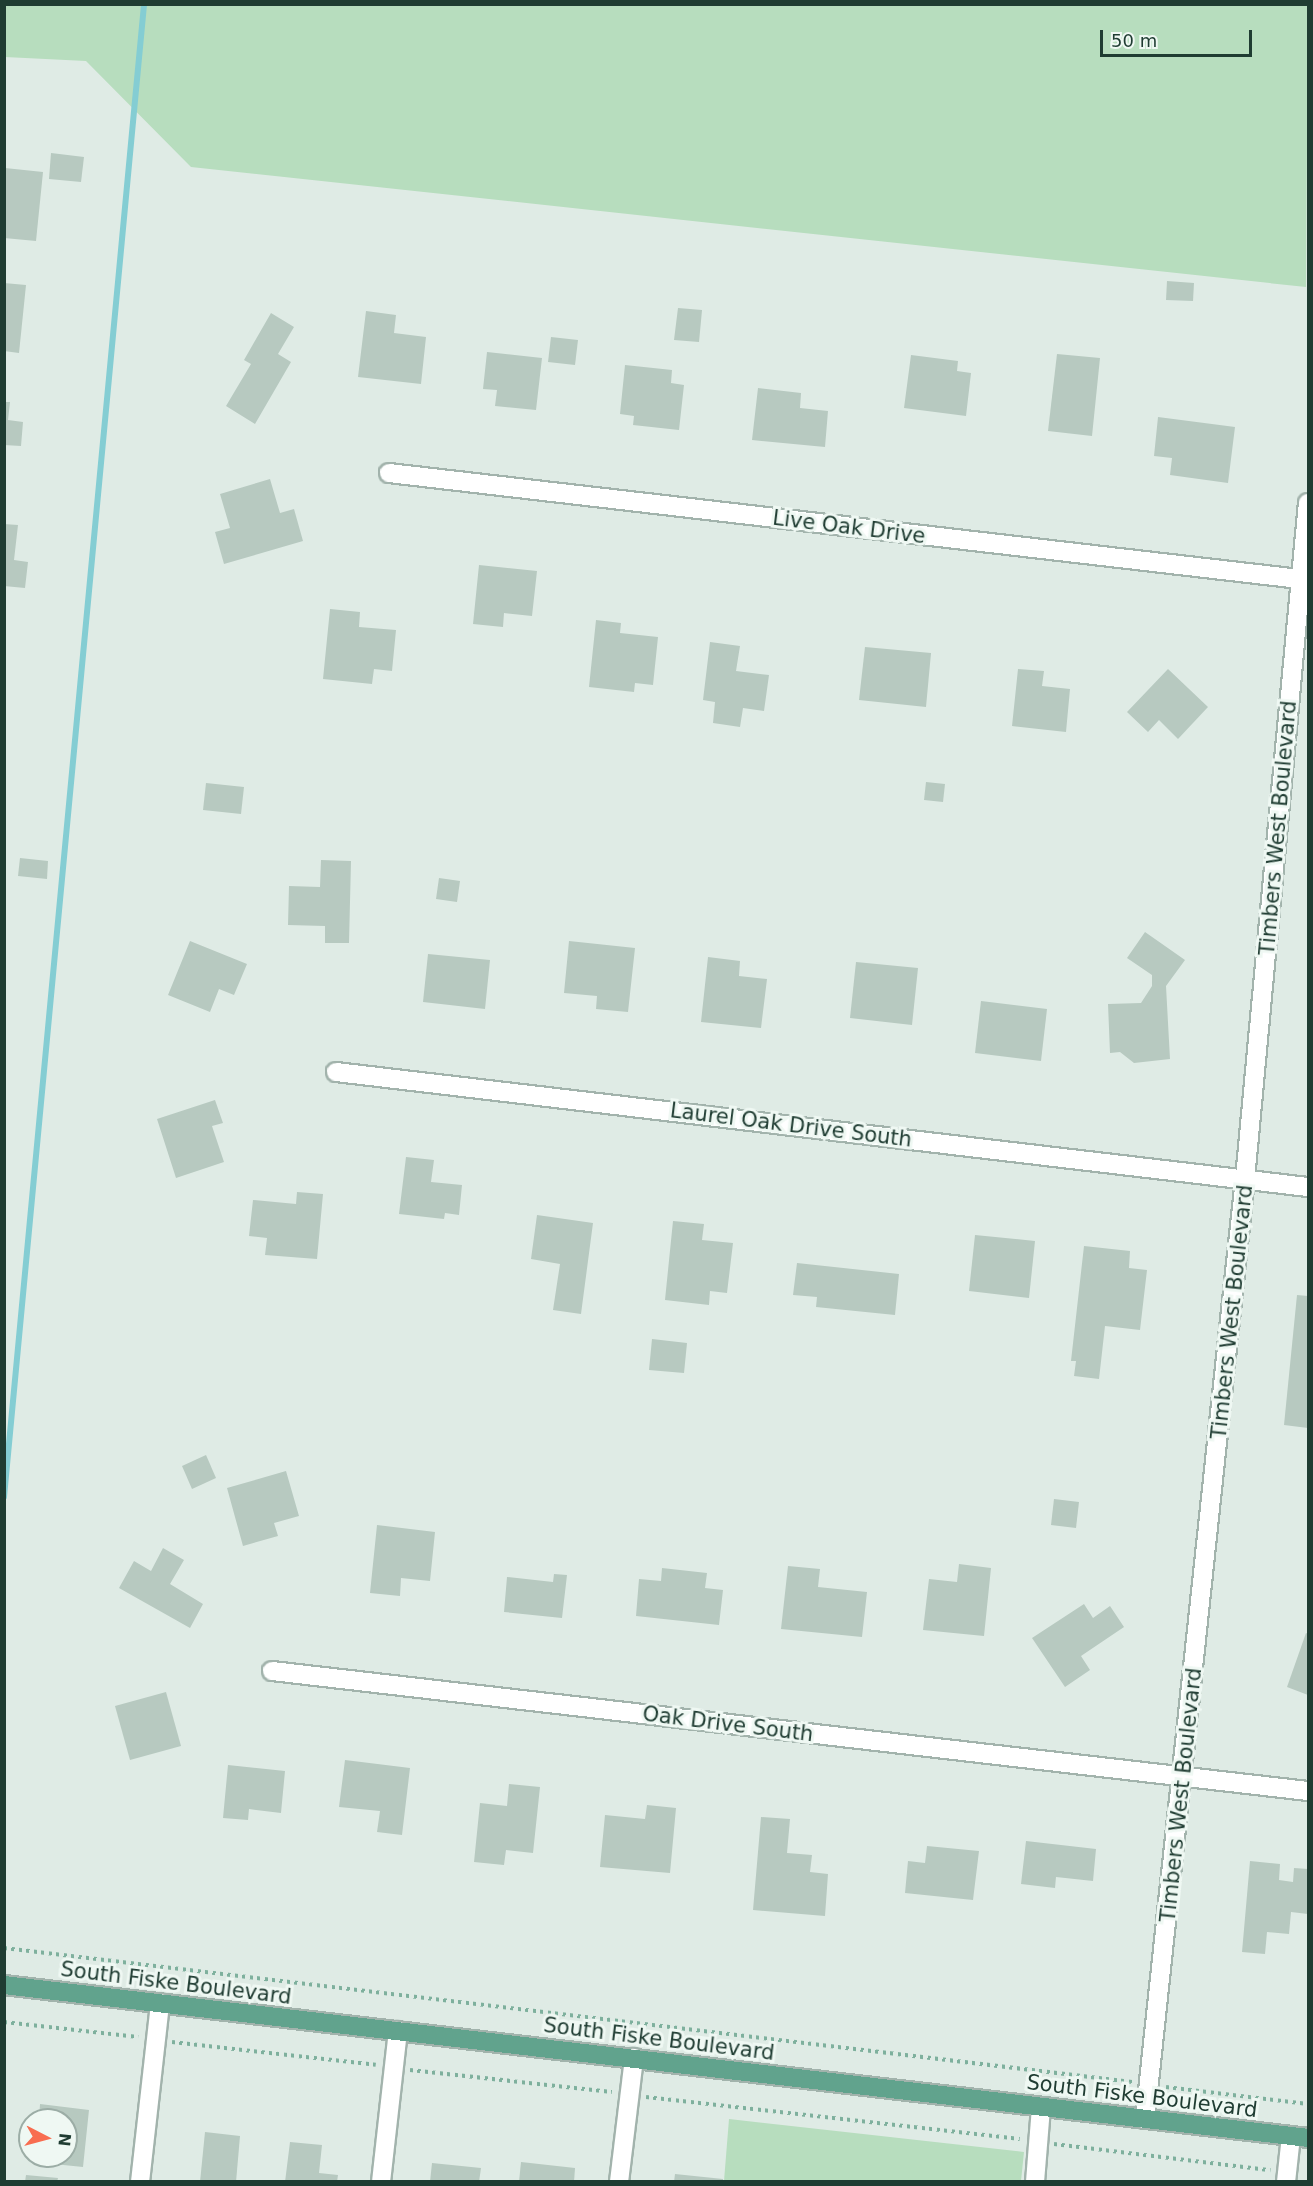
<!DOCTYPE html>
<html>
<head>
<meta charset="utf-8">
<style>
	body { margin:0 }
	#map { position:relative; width:1313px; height:2186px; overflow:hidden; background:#dfebe5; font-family:"DejaVu Sans",sans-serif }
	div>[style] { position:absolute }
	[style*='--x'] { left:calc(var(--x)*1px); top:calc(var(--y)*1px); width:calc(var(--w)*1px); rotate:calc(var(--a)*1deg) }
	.green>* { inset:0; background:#b7ddbe }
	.stream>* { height:6px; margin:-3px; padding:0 3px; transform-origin:3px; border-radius:3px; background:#84cdd3 }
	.building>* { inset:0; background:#b7c9c0 }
	.path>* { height:4px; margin-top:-2px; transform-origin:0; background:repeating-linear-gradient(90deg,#7eb09d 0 3px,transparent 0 7.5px) }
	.roads { filter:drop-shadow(2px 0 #a2b3ac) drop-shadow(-2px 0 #a2b3ac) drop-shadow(0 2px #a2b3ac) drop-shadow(0 -2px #a2b3ac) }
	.minor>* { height:18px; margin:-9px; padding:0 9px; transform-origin:9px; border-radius:9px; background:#fff }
	.major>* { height:18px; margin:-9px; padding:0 9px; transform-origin:9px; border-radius:9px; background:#61a38d }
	span { translate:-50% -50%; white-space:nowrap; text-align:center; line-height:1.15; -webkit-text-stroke:6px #eff8f3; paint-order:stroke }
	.street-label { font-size:21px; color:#1f3c32 }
	.frame { position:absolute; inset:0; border:6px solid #1f3c32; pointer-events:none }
	.north { position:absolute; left:18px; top:2108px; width:60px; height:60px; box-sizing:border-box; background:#eff8f3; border:2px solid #9cada6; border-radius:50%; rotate:96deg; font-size:16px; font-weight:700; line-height:24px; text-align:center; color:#1f3c32 }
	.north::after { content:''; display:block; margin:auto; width:21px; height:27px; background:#f86d50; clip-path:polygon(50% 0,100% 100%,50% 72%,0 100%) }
	.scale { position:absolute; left:1100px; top:30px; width:152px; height:27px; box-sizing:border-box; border:3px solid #1f3c32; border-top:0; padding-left:8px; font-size:18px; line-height:21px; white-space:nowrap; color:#1f3c32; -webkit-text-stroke:4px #eff8f3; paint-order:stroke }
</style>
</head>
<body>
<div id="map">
	<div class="green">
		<div style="clip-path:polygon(4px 5px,1308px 5px,1306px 287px,191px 167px,86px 61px,5px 57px)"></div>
		<div style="clip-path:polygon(729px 2119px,1024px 2152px,1021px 2181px,724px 2181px)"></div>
	</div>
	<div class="stream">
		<div style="--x:4;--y:1497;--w:1500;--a:-84.64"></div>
	</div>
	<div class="building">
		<div style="clip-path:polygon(51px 153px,84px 157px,81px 182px,49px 179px)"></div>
		<div style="clip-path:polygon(5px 168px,43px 172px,36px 241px,4px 238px)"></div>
		<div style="clip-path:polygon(1167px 281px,1194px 283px,1193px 301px,1166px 300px)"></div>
		<div style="clip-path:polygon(4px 283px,26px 285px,19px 353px,4px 351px)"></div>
		<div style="clip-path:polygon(678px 308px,702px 310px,699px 342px,674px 340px)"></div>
		<div style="clip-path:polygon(366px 311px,396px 315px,394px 333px,426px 337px,421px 384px,358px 377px)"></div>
		<div style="clip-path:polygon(271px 313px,294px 327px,278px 354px,291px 362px,255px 424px,226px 406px,251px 364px,244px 360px)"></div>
		<div style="clip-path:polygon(551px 337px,578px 340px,575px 365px,548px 362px)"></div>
		<div style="clip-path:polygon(487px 352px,542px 358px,536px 410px,495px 406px,497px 390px,483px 389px)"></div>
		<div style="clip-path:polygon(1057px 354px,1100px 358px,1092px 436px,1048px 431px)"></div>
		<div style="clip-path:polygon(911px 355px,958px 361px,957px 371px,971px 373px,966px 416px,904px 408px)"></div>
		<div style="clip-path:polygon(625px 365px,672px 370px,671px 383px,684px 385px,679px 430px,633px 425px,634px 416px,620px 414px)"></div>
		<div style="clip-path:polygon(758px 388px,801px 393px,800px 408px,828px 411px,825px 447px,752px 440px)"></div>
		<div style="clip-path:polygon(4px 402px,10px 402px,8px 420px,23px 422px,21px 446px,4px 445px)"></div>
		<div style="clip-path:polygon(1158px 417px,1235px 427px,1228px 483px,1170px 475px,1172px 458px,1154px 456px)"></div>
		<div style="clip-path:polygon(270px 479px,280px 513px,294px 509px,303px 541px,224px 564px,215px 532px,230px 528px,220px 494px)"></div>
		<div style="clip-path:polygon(4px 524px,18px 525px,14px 560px,28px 562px,25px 588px,4px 586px)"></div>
		<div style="clip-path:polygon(479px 565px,537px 571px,532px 616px,504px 613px,503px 627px,473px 624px)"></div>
		<div style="clip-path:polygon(330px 609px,360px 612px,359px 627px,396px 630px,392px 671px,374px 669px,372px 684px,323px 679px)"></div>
		<div style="clip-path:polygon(596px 620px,621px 623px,620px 633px,658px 637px,653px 685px,635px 683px,634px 692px,589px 687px)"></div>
		<div style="clip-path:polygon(710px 642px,740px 646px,736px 671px,769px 675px,764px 711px,743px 708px,740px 727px,713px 723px,715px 702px,703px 700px)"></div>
		<div style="clip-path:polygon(865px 647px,931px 653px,926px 707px,859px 700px)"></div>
		<div style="clip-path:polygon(1018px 669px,1044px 671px,1042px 686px,1070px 689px,1066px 732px,1012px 726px)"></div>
		<div style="clip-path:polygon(1168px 669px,1208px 707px,1178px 739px,1159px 720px,1148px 732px,1127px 712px)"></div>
		<div style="clip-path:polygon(926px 782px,945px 784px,943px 802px,924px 800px)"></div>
		<div style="clip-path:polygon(206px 783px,244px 787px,241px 814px,203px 810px)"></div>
		<div style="clip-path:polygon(20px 858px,48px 861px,47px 879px,18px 876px)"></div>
		<div style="clip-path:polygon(321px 860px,351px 861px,349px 943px,325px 943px,325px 926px,288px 925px,289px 886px,320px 887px)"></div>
		<div style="clip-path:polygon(439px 878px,460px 881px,457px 902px,436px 899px)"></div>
		<div style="clip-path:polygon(1145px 932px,1185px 960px,1166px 986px,1170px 1059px,1134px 1063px,1120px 1052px,1110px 1053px,1108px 1004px,1141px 1003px,1152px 986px,1152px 975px,1127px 958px)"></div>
		<div style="clip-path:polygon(190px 941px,247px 964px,234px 995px,219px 989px,210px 1012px,168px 995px)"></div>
		<div style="clip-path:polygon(569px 941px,635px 948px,628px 1012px,596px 1009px,597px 996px,564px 993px)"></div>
		<div style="clip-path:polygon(428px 954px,490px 960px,485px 1009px,423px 1002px)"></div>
		<div style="clip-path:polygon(708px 957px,740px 961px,739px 976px,767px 979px,761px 1028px,701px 1022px)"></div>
		<div style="clip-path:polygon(856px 962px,918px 968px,912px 1025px,850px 1018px)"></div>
		<div style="clip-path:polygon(981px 1001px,1047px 1009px,1041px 1061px,975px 1053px)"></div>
		<div style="clip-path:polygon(215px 1100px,223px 1123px,212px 1126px,224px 1162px,176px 1178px,157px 1119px)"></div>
		<div style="clip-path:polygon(406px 1157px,434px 1160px,431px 1182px,462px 1185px,459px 1215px,445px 1213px,444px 1219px,399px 1214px)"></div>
		<div style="clip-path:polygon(297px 1192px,323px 1194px,317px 1259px,265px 1255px,267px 1238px,249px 1236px,253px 1200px,296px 1204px)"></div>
		<div style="clip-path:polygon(537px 1215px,593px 1223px,581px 1314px,553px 1310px,560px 1264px,531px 1259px)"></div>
		<div style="clip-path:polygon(673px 1221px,704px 1224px,702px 1240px,733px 1243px,727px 1293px,710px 1291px,709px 1305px,665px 1300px)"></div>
		<div style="clip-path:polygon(975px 1235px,1035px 1241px,1029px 1298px,969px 1291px)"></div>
		<div style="clip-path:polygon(1084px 1246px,1130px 1251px,1129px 1268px,1147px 1270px,1140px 1330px,1105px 1326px,1099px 1379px,1074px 1376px,1076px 1361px,1071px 1361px)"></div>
		<div style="clip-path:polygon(797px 1263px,899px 1274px,895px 1315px,816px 1307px,817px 1297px,793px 1295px)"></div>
		<div style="clip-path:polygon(1297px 1295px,1308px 1296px,1308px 1428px,1284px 1425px)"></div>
		<div style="clip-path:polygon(652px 1339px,687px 1343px,684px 1373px,649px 1370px)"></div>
		<div style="clip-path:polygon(206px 1455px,216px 1478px,192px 1489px,182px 1466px)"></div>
		<div style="clip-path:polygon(286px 1471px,299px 1516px,274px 1523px,278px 1536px,243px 1546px,227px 1488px)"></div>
		<div style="clip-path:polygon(1054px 1499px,1079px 1502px,1076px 1528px,1051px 1525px)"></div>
		<div style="clip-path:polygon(377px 1525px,435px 1532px,430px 1581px,401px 1578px,400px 1596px,370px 1593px)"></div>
		<div style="clip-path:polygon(163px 1548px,184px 1560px,170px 1584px,203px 1604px,190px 1628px,119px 1588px,134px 1561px,151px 1571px)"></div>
		<div style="clip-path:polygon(959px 1564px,991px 1568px,984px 1636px,923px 1630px,929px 1579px,957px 1582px)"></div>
		<div style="clip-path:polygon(788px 1566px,820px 1569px,818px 1587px,867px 1592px,862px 1637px,781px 1629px)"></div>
		<div style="clip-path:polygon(662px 1568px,707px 1573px,705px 1588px,723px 1590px,719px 1625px,636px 1616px,639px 1579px,661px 1581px)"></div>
		<div style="clip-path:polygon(554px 1574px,567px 1575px,562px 1618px,504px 1612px,507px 1577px,553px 1582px)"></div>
		<div style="clip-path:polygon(1084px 1604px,1093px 1618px,1110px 1606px,1124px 1627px,1081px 1656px,1090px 1670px,1065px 1687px,1032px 1638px)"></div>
		<div style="clip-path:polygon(1306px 1633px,1308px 1634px,1308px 1695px,1287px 1687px)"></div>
		<div style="clip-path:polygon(166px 1692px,181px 1746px,130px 1760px,115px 1706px)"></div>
		<div style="clip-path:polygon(345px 1760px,410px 1768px,402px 1835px,377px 1832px,380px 1811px,339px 1807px)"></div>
		<div style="clip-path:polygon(228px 1765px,285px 1771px,281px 1813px,249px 1809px,248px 1820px,223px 1818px)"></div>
		<div style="clip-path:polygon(509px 1784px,540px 1787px,533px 1853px,506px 1850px,504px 1865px,474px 1862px,480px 1803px,507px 1806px)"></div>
		<div style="clip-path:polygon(647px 1805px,676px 1808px,670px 1873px,600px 1867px,605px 1815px,645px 1819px)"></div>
		<div style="clip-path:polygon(761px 1817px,790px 1819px,787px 1853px,812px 1855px,810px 1872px,828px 1874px,825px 1916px,753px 1910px)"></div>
		<div style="clip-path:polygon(1026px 1841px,1096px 1849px,1093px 1881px,1056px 1877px,1055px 1888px,1021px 1884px)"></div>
		<div style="clip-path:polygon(927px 1846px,979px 1851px,973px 1900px,905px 1893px,908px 1861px,925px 1863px)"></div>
		<div style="clip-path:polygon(1250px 1861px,1280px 1864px,1279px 1880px,1293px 1882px,1294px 1868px,1308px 1869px,1308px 1914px,1291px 1912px,1289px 1934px,1267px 1932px,1265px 1954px,1242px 1952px)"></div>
		<div style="clip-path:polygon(40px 2104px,89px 2110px,83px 2167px,34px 2162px,35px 2156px,66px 2156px,66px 2120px,39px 2120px)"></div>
		<div style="clip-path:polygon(205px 2132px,240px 2136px,236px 2182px,200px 2182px)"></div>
		<div style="clip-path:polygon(290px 2142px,322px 2145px,319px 2173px,338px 2175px,337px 2182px,285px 2182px)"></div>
		<div style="clip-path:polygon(521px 2162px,575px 2168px,574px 2182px,519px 2182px)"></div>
		<div style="clip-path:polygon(432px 2163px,481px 2168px,479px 2182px,430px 2182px)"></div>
		<div style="clip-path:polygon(675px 2174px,723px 2179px,723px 2182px,674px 2182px)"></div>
		<div style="clip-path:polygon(26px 2175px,58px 2178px,57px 2182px,25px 2182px)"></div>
	</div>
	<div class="path">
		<div style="--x:4;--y:1948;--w:1136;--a:6.77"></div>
		<div style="--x:4;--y:2022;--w:135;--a:6.4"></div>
		<div style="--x:172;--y:2042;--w:205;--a:6.4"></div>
		<div style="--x:410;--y:2070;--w:203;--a:6.2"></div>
		<div style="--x:1166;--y:2087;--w:143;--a:6.8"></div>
		<div style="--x:646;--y:2097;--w:376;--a:6.4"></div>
		<div style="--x:1054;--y:2144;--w:218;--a:6.9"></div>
	</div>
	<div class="roads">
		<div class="minor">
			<div style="--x:389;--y:473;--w:925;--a:6.64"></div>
			<div style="--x:336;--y:1072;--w:979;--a:6.75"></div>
			<div style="--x:272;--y:1671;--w:1043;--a:6.61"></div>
			<div style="--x:1145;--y:2119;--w:945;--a:-83.93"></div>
			<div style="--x:1245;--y:1179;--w:679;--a:-84.68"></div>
			<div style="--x:140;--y:2182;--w:180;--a:-83.6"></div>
			<div style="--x:381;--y:2182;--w:152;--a:-83.6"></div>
			<div style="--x:619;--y:2182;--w:125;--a:-83.1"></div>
			<div style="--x:1035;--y:2182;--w:75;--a:-85.4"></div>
			<div style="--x:1286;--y:2182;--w:46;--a:-83.8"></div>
		</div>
		<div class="major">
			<div style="--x:4;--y:1985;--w:1313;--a:6.69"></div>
		</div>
	</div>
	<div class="street-label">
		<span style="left:849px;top:527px;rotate:7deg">Live Oak Drive</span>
		<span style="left:1278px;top:828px;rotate:-85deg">Timbers West Boulevard</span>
		<span style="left:791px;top:1125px;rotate:7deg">Laurel Oak Drive South</span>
		<span style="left:1232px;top:1312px;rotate:-84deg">Timbers West Boulevard</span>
		<span style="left:728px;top:1724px;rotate:7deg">Oak Drive South</span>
		<span style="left:1181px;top:1795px;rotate:-84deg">Timbers West Boulevard</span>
		<span style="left:176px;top:1983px;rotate:7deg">South Fiske Boulevard</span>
		<span style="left:659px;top:2039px;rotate:7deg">South Fiske Boulevard</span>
		<span style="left:1142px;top:2096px;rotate:7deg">South Fiske Boulevard</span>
	</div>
	<div class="frame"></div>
	<div class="north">N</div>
	<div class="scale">50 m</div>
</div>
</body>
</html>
